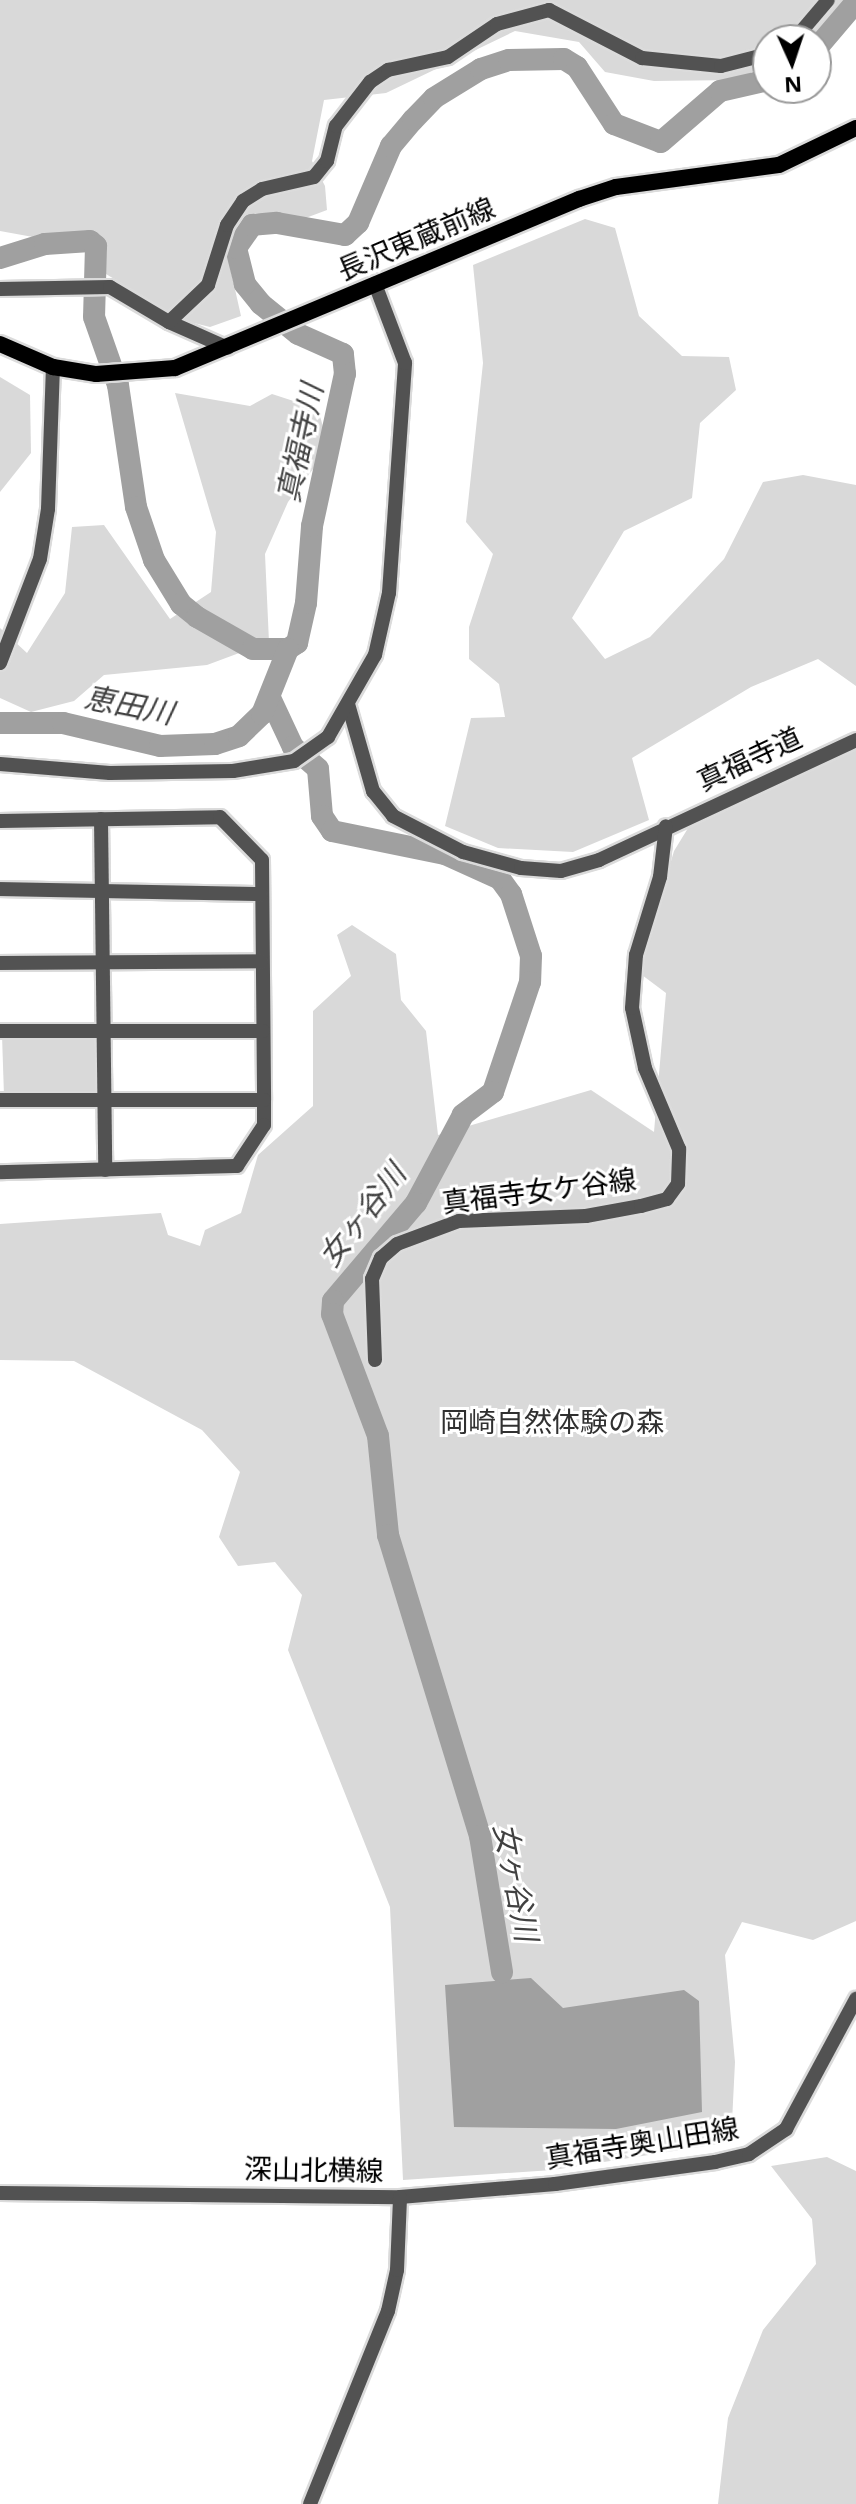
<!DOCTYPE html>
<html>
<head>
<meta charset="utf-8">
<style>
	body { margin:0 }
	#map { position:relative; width:856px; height:2504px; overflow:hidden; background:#fff; font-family:"Open Sans","Noto Sans JP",sans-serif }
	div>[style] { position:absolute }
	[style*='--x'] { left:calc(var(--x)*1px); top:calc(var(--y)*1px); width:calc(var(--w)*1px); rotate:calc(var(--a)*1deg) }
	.green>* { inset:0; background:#d9d9d9 }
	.water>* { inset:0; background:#a0a0a0 }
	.river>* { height:22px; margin:-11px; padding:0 11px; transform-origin:11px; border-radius:11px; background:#a0a0a0 }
	.roads { filter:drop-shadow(2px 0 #dbdbdb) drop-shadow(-2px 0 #dbdbdb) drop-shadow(0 2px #dbdbdb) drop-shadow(0 -2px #dbdbdb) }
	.minor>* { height:14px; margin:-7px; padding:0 7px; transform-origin:7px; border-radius:7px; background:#525252 }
	.major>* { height:16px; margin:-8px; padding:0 8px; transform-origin:8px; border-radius:8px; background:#000 }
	span { translate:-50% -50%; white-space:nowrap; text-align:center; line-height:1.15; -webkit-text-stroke:6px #fff; paint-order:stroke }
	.street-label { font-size:28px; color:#000 }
	.park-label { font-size:28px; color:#303030 }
	.water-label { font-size:30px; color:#414141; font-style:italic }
	.north { position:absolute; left:752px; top:24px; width:80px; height:80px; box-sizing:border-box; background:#fff; border:2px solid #999; border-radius:50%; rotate:177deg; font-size:22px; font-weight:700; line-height:32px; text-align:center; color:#000 }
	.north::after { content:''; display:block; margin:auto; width:28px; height:36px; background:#000; clip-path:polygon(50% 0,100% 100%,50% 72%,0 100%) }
</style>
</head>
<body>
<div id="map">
	<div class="green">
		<div style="clip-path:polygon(0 0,850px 0,810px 40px,768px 40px,768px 63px,738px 80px,654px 81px,605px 72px,579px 42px,515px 31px,386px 93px,324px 100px,312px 161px,325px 186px,327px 210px,303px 219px,255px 213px,232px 233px,230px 267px,241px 316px,210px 327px,182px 320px,106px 274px,97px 233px,33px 237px,0 231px)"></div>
		<div style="clip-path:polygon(585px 219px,615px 228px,639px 316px,682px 356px,729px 357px,736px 390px,700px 423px,692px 498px,624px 531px,572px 618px,605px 659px,650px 637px,724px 559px,763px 482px,803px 475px,856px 485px,856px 686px,818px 659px,751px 687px,632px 758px,649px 820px,573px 852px,498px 848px,445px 826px,471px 718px,505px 717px,499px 684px,469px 659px,469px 627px,493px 554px,466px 522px,483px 363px,473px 265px)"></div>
		<div style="clip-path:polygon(0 377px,30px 395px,31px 453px,0 492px)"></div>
		<div style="clip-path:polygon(175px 393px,250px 406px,272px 394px,318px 409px,329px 448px,288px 502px,265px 554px,269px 642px,207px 665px,104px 675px,74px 701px,31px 712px,0 698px,0 628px,27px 653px,65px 593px,72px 527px,104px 525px,170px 619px,211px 592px,216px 532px)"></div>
		<div style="clip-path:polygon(856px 748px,856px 1921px,813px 1940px,742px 1922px,725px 1955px,735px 2062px,731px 2142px,553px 2170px,403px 2180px,390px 1907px,288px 1650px,302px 1595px,275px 1562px,238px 1566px,219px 1537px,240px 1472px,202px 1430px,74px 1361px,0 1360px,0 1224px,161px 1213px,168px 1235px,200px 1246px,205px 1230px,241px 1213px,258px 1155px,313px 1106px,313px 1011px,351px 976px,337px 935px,352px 925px,396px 954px,401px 1000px,426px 1031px,438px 1135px,591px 1090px,654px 1132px,666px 993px,638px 972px,674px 851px,693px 820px)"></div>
		<div style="clip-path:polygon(97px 1033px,98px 1096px,4px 1096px,2px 1035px)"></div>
		<div style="clip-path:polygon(827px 2157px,856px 2171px,856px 2504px,718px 2504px,728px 2418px,763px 2330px,816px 2264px,812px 2219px,771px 2166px)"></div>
	</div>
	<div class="water">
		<div style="clip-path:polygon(531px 1978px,563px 2008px,684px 1990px,699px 2001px,702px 2112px,616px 2129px,454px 2127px,445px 1985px)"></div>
	</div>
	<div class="river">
		<div style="--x:816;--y:49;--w:62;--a:-49.6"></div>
		<div style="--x:0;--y:258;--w:47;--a:-17.3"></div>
		<div style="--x:45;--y:244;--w:45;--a:-3.8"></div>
		<div style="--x:90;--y:241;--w:8;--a:40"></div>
		<div style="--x:96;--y:246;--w:71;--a:91.6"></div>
		<div style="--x:94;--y:317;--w:72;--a:70.6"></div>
		<div style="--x:118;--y:385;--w:123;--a:81.6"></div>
		<div style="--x:136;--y:507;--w:56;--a:71.2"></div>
		<div style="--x:154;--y:560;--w:52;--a:58.5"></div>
		<div style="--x:181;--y:604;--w:21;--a:39"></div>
		<div style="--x:197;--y:617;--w:64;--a:29.7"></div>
		<div style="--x:253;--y:649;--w:35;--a:0"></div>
		<div style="--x:288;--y:649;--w:11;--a:-34"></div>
		<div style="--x:297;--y:643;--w:41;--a:-77.3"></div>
		<div style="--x:306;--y:603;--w:77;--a:-85.5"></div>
		<div style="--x:312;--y:526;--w:156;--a:-77.8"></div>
		<div style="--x:345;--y:374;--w:20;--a:-96"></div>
		<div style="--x:343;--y:354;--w:49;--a:-156"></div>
		<div style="--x:298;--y:334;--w:48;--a:-141"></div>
		<div style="--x:261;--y:304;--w:26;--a:-129"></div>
		<div style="--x:245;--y:284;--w:37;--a:-104"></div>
		<div style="--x:236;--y:248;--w:28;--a:-55"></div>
		<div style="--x:252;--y:225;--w:25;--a:-5"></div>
		<div style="--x:277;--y:223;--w:69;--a:10"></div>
		<div style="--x:345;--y:235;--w:18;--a:-43"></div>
		<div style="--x:358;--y:223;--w:84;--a:-66.8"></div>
		<div style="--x:391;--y:146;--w:34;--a:-50"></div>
		<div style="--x:413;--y:120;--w:30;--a:-46"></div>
		<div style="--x:434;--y:98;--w:55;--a:-31.7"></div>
		<div style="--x:481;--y:69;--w:29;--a:-18"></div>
		<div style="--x:509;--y:60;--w:55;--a:-1"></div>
		<div style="--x:564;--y:59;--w:15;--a:32"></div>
		<div style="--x:577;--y:67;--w:68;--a:57"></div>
		<div style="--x:614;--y:124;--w:50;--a:21"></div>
		<div style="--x:661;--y:142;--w:78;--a:-40.8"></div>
		<div style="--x:720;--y:91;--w:49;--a:-12.9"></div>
		<div style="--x:270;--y:698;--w:54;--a:64.9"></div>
		<div style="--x:293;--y:747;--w:33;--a:41"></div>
		<div style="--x:318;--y:769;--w:47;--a:85.1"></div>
		<div style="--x:322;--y:816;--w:18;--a:56"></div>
		<div style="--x:332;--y:831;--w:115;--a:11.5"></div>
		<div style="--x:445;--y:854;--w:60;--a:24.4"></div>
		<div style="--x:500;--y:879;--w:19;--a:54"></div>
		<div style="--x:511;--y:894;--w:65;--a:72.1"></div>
		<div style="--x:531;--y:956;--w:26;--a:92"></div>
		<div style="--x:530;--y:982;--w:116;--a:108.6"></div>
		<div style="--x:493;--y:1092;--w:38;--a:143"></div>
		<div style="--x:463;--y:1115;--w:100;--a:118.1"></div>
		<div style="--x:416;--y:1203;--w:128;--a:130.3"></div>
		<div style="--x:333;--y:1301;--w:13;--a:94"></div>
		<div style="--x:332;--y:1314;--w:130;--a:69.3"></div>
		<div style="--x:378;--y:1436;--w:100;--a:84.2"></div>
		<div style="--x:388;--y:1535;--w:315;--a:73"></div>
		<div style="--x:480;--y:1836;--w:138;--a:80.8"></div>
		<div style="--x:0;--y:723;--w:63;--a:0"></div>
		<div style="--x:63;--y:723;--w:100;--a:13.3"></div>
		<div style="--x:160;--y:746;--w:55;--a:-2.1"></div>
		<div style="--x:215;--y:744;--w:25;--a:-18"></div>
		<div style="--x:239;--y:736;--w:32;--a:-44"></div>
		<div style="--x:262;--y:714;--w:70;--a:-68.2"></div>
	</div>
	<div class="roads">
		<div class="minor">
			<div style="--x:794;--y:40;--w:52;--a:-49.6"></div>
			<div style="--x:0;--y:289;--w:110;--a:-1"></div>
			<div style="--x:110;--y:287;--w:69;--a:30.7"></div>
			<div style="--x:169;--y:322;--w:64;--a:23.8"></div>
			<div style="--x:169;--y:322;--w:54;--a:-43.5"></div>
			<div style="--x:208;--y:285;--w:63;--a:-72.4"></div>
			<div style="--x:227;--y:225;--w:29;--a:-56"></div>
			<div style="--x:243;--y:201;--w:22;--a:-32"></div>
			<div style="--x:262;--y:189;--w:53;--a:-13"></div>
			<div style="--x:314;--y:177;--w:21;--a:-51"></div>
			<div style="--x:327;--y:161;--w:36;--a:-76"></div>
			<div style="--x:336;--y:126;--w:56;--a:-52.3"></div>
			<div style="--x:370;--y:82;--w:22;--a:-34"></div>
			<div style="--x:388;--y:70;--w:61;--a:-12.2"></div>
			<div style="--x:448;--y:57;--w:59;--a:-34"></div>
			<div style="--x:497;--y:24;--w:54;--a:-15.1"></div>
			<div style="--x:549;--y:10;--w:105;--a:27.3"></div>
			<div style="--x:642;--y:58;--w:79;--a:5.8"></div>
			<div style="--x:721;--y:66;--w:49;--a:-14.3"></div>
			<div style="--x:0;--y:663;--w:111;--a:-69"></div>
			<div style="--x:40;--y:559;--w:51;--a:-80.9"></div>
			<div style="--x:48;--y:509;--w:142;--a:-88"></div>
			<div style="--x:348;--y:704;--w:91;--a:74"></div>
			<div style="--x:373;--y:791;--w:32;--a:51"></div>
			<div style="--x:393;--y:816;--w:79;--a:27.2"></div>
			<div style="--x:463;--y:852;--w:60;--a:15.4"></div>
			<div style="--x:521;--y:868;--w:40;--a:4.3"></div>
			<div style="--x:561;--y:871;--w:40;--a:-16"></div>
			<div style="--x:599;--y:860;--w:284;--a:-25"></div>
			<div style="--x:0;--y:764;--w:110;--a:4.7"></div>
			<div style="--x:110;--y:773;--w:123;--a:-0.9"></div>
			<div style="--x:233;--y:771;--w:62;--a:-9.3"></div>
			<div style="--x:294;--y:761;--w:42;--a:-35.2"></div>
			<div style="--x:328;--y:737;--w:95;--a:-60.2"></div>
			<div style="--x:375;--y:655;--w:64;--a:-77.3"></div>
			<div style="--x:389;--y:593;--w:231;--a:-86"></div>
			<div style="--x:405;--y:363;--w:85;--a:-110.8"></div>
			<div style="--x:101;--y:819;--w:351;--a:89.3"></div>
			<div style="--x:0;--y:821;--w:220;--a:-1"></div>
			<div style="--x:220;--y:817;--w:60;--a:45.7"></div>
			<div style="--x:262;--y:860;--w:240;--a:89.5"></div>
			<div style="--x:264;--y:1100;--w:25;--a:90"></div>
			<div style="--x:264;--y:1125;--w:49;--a:123.4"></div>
			<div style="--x:237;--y:1166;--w:237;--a:178.5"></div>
			<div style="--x:0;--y:889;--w:261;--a:1.1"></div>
			<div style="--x:0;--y:963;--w:261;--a:-0.4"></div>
			<div style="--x:0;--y:1031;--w:263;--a:0"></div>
			<div style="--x:0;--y:1100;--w:264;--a:0"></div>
			<div style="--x:375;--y:1360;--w:81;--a:-92.1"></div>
			<div style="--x:372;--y:1279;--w:23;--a:-67"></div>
			<div style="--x:381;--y:1258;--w:21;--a:-41"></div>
			<div style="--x:397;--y:1244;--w:66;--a:-20.4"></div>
			<div style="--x:459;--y:1221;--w:127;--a:-2.3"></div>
			<div style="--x:586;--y:1216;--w:56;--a:-10.3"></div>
			<div style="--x:641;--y:1206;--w:27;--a:-15"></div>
			<div style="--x:667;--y:1199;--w:19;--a:-54"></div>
			<div style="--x:678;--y:1184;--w:35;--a:-88"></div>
			<div style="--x:679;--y:1149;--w:88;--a:-112.8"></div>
			<div style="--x:645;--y:1068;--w:61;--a:-102.2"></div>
			<div style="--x:632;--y:1008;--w:53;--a:-85.7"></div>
			<div style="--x:636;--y:955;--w:82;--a:-72.9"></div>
			<div style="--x:660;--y:877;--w:51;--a:-83.3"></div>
			<div style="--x:0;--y:2193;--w:400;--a:0.6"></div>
			<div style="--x:400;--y:2197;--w:156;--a:-4.8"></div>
			<div style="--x:555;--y:2184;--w:162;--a:-7.8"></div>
			<div style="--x:715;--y:2162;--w:35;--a:-13"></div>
			<div style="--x:749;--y:2154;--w:45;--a:-34"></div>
			<div style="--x:786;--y:2129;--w:148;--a:-61.7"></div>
			<div style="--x:310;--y:2504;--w:208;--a:-68"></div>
			<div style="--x:388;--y:2311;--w:42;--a:-77.6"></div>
			<div style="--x:397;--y:2270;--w:73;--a:-87.6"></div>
		</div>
		<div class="major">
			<div style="--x:0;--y:344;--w:58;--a:23.5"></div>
			<div style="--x:53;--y:367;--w:44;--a:9.2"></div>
			<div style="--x:96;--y:374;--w:79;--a:-4.3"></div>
			<div style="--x:175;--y:368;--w:438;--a:-22.7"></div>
			<div style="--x:579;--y:199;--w:39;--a:-18"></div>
			<div style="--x:616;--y:187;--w:164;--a:-7.7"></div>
			<div style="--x:779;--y:165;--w:85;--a:-25.7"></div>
		</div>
	</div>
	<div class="street-label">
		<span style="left:416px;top:238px;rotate:-23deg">長沢東蔵前線</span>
		<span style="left:749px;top:758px;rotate:-25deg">真福寺道</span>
		<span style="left:539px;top:1190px;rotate:-7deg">真福寺女ケ谷線</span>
		<span style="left:642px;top:2142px;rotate:-9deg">真福寺奥山田線</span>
		<span style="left:314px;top:2169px;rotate:1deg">深山北横線</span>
	</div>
	<div class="park-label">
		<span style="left:552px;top:1421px">岡崎自然体験の森</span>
	</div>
	<div class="water-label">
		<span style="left:300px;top:443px;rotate:-78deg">真福寺川</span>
		<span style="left:129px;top:705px;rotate:11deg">恵田川</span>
		<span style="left:362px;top:1215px;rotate:-52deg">女ヶ谷川</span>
		<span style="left:516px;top:1882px;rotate:79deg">女ヶ谷川</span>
	</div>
	<div class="north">N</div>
</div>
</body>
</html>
